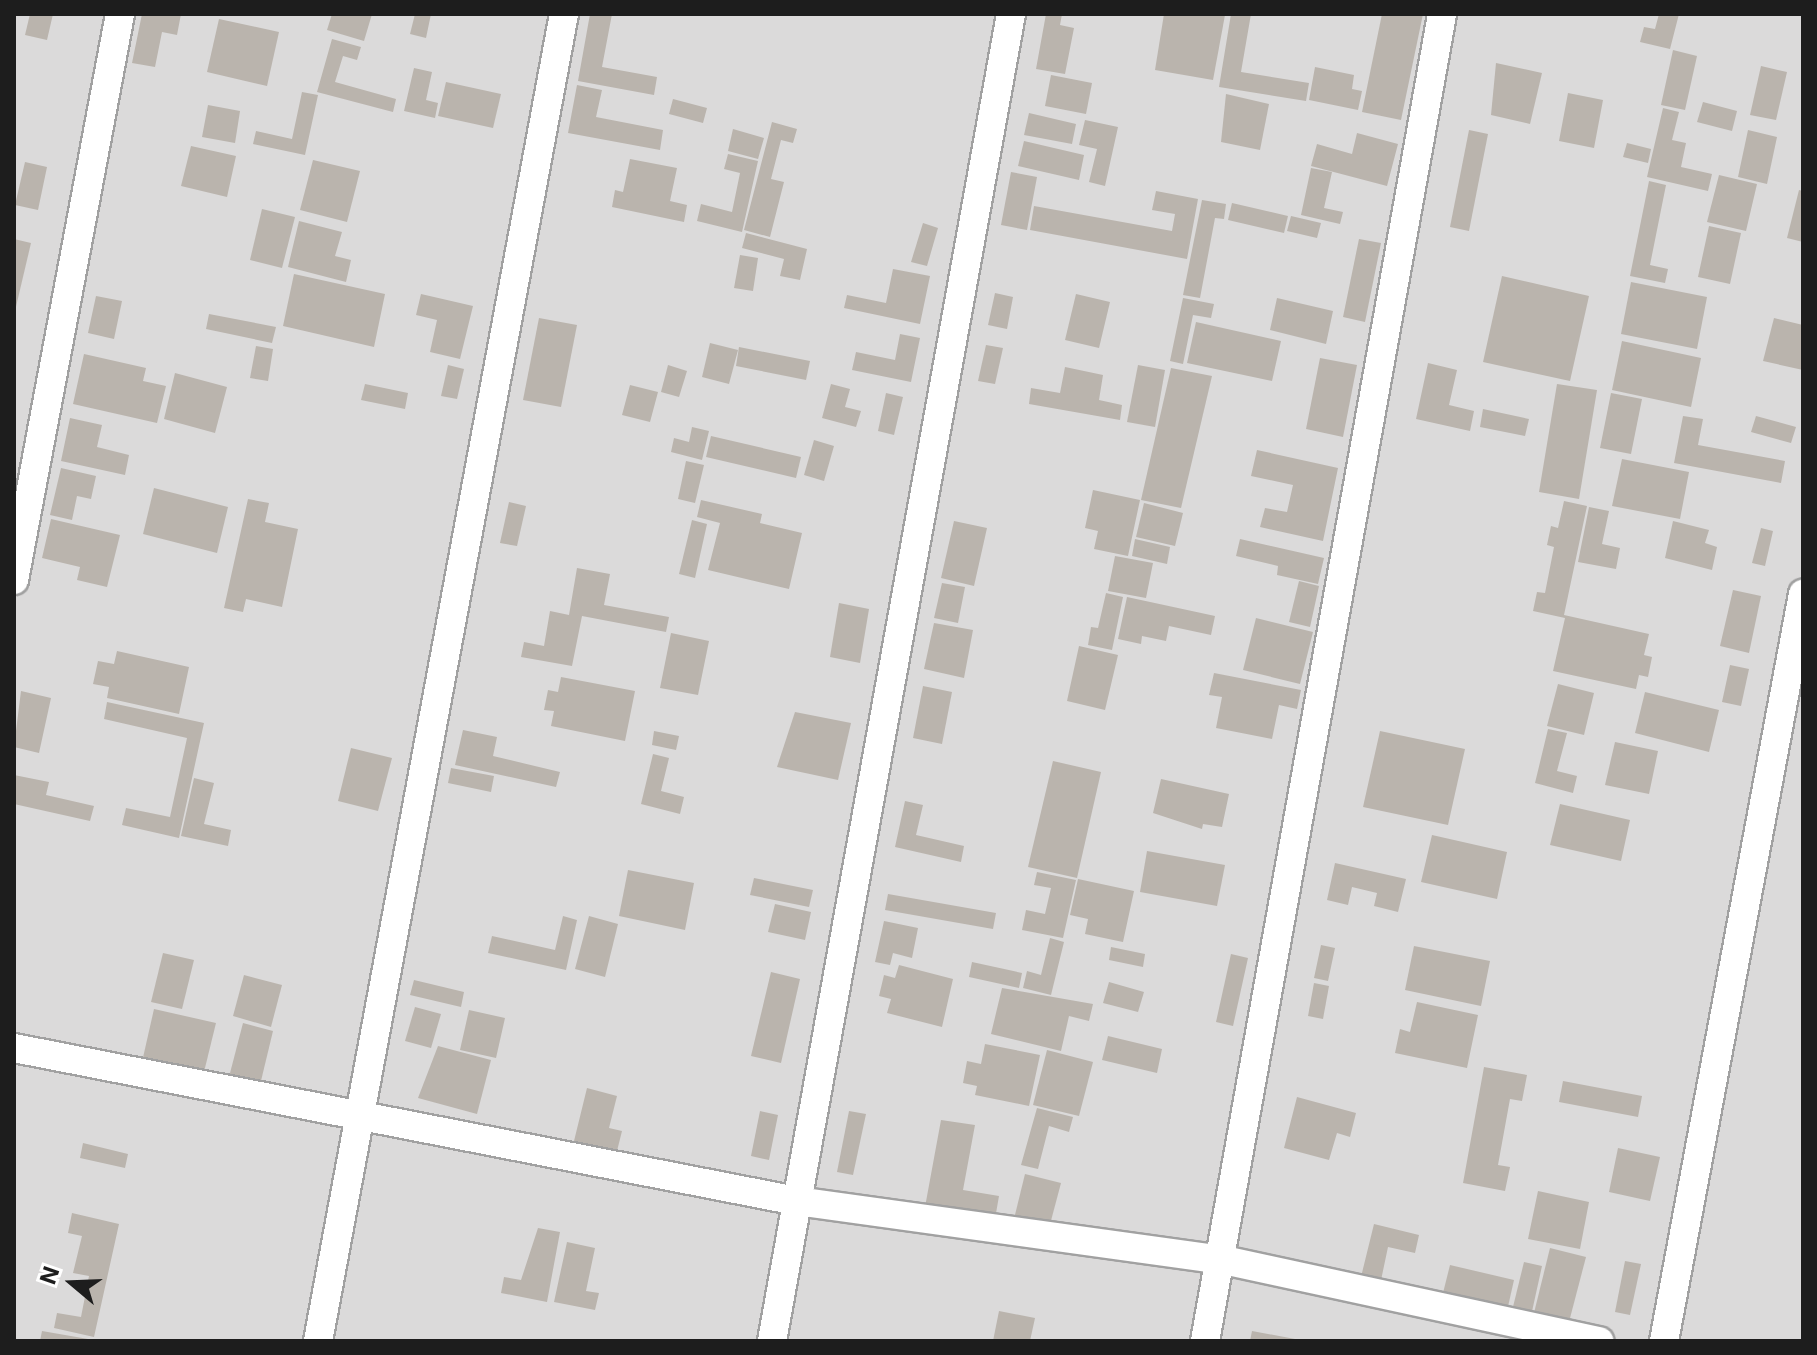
<!DOCTYPE html>
<html>
<head>
<meta charset="utf-8">
<style>
	body { margin:0 }
	#map { position:relative; width:1817px; height:1355px; overflow:hidden; background:#edece3; font-family:Inter,sans-serif }
	div>[style] { position:absolute }
	[style*='--x'] { left:calc(var(--x)*1px); top:calc(var(--y)*1px); width:calc(var(--w)*1px); rotate:calc(var(--a)*1deg) }
	.residential>* { inset:0; background:#dbdada }
	.building>* { inset:0; background:#bab4ad }
	.roads { filter:drop-shadow(2px 0 #a1a1a1) drop-shadow(-2px 0 #a1a1a1) drop-shadow(0 2px #a1a1a1) drop-shadow(0 -2px #a1a1a1) }
	.street>* { height:28px; margin:-14px; padding:0 14px; transform-origin:14px; border-radius:14px; background:#fff }
	span { translate:-50% -50%; white-space:nowrap; text-align:center; line-height:1.15; -webkit-text-stroke:8px #fff; paint-order:stroke }
	.frame { position:absolute; inset:0; border:16px solid #1d1d1d; pointer-events:none }
	.north { position:absolute; left:32px; top:1243px; width:80px; height:80px; -webkit-text-stroke:6px #fff; paint-order:stroke; rotate:289deg; font-size:22px; font-weight:700; line-height:32px; text-align:center; color:#1d1d1d }
	.north::after { content:''; display:block; margin:auto; width:28px; height:36px; background:#1d1d1d; clip-path:polygon(50% 0,100% 100%,50% 72%,0 100%) }
</style>
</head>
<body>
<div id="map">
	<div class="residential">
		<div style="clip-path:polygon(14px 14px,1803px 14px,1803px 1341px,14px 1341px)"></div>
	</div>
	<div class="building">
		<div style="clip-path:polygon(30px 14px,53px 14px,47px 40px,25px 35px)"></div>
		<div style="clip-path:polygon(142px 14px,181px 14px,177px 35px,162px 32px,155px 67px,132px 63px)"></div>
		<div style="clip-path:polygon(332px 14px,372px 14px,364px 41px,327px 30px)"></div>
		<div style="clip-path:polygon(415px 14px,431px 14px,426px 38px,410px 34px)"></div>
		<div style="clip-path:polygon(590px 14px,612px 14px,602px 67px,657px 77px,654px 95px,578px 81px)"></div>
		<div style="clip-path:polygon(1046px 14px,1062px 14px,1060px 25px,1074px 28px,1065px 74px,1036px 69px)"></div>
		<div style="clip-path:polygon(1164px 14px,1225px 15px,1213px 80px,1155px 70px)"></div>
		<div style="clip-path:polygon(1231px 14px,1251px 14px,1241px 72px,1309px 83px,1306px 101px,1219px 87px)"></div>
		<div style="clip-path:polygon(1382px 14px,1423px 14px,1401px 120px,1362px 112px)"></div>
		<div style="clip-path:polygon(1659px 14px,1679px 14px,1670px 49px,1640px 42px,1644px 27px,1655px 29px)"></div>
		<div style="clip-path:polygon(219px 19px,279px 32px,267px 86px,207px 72px)"></div>
		<div style="clip-path:polygon(332px 39px,361px 47px,357px 60px,343px 56px,335px 82px,396px 99px,393px 112px,317px 92px)"></div>
		<div style="clip-path:polygon(1673px 50px,1697px 56px,1685px 110px,1661px 105px)"></div>
		<div style="clip-path:polygon(1496px 63px,1542px 73px,1530px 124px,1491px 115px)"></div>
		<div style="clip-path:polygon(1761px 66px,1787px 72px,1776px 120px,1750px 115px)"></div>
		<div style="clip-path:polygon(1315px 67px,1354px 75px,1352px 89px,1362px 91px,1358px 110px,1309px 100px)"></div>
		<div style="clip-path:polygon(414px 68px,432px 72px,426px 100px,438px 103px,435px 118px,404px 111px)"></div>
		<div style="clip-path:polygon(1051px 75px,1092px 83px,1086px 114px,1045px 106px)"></div>
		<div style="clip-path:polygon(446px 82px,501px 94px,493px 128px,438px 116px)"></div>
		<div style="clip-path:polygon(577px 85px,602px 90px,596px 117px,663px 130px,660px 150px,568px 133px)"></div>
		<div style="clip-path:polygon(302px 92px,318px 95px,305px 155px,253px 144px,256px 131px,292px 139px)"></div>
		<div style="clip-path:polygon(1568px 93px,1603px 100px,1594px 148px,1559px 141px)"></div>
		<div style="clip-path:polygon(1226px 94px,1269px 104px,1260px 150px,1221px 142px)"></div>
		<div style="clip-path:polygon(673px 99px,707px 108px,703px 123px,669px 114px)"></div>
		<div style="clip-path:polygon(1703px 102px,1737px 111px,1732px 131px,1697px 122px)"></div>
		<div style="clip-path:polygon(208px 105px,240px 111px,235px 143px,202px 137px)"></div>
		<div style="clip-path:polygon(1663px 108px,1679px 112px,1672px 140px,1686px 143px,1681px 167px,1712px 174px,1708px 191px,1647px 177px)"></div>
		<div style="clip-path:polygon(1029px 113px,1076px 124px,1072px 144px,1024px 135px)"></div>
		<div style="clip-path:polygon(1085px 120px,1118px 127px,1105px 186px,1089px 182px,1097px 149px,1079px 145px)"></div>
		<div style="clip-path:polygon(772px 122px,797px 129px,793px 143px,781px 140px,771px 179px,784px 182px,770px 237px,744px 230px)"></div>
		<div style="clip-path:polygon(733px 129px,764px 138px,758px 159px,728px 151px)"></div>
		<div style="clip-path:polygon(1469px 130px,1488px 134px,1469px 231px,1450px 227px)"></div>
		<div style="clip-path:polygon(1748px 130px,1777px 137px,1767px 184px,1738px 177px)"></div>
		<div style="clip-path:polygon(1357px 133px,1398px 144px,1387px 186px,1311px 166px,1317px 144px,1352px 154px)"></div>
		<div style="clip-path:polygon(1024px 141px,1084px 155px,1079px 180px,1018px 166px)"></div>
		<div style="clip-path:polygon(1627px 143px,1651px 149px,1648px 163px,1623px 157px)"></div>
		<div style="clip-path:polygon(191px 146px,236px 156px,227px 197px,181px 186px)"></div>
		<div style="clip-path:polygon(728px 154px,758px 161px,742px 232px,697px 221px,701px 204px,732px 212px,740px 173px,724px 169px)"></div>
		<div style="clip-path:polygon(630px 159px,677px 168px,670px 201px,687px 205px,684px 222px,612px 207px,615px 190px,623px 192px)"></div>
		<div style="clip-path:polygon(313px 160px,360px 171px,347px 222px,300px 210px)"></div>
		<div style="clip-path:polygon(25px 162px,47px 167px,38px 210px,15px 205px)"></div>
		<div style="clip-path:polygon(1311px 168px,1332px 172px,1324px 208px,1343px 212px,1340px 224px,1301px 215px)"></div>
		<div style="clip-path:polygon(1011px 172px,1037px 177px,1027px 230px,1001px 225px)"></div>
		<div style="clip-path:polygon(1719px 175px,1757px 184px,1746px 231px,1707px 222px)"></div>
		<div style="clip-path:polygon(1649px 181px,1666px 185px,1650px 265px,1668px 269px,1665px 283px,1630px 276px)"></div>
		<div style="clip-path:polygon(1799px 190px,1803px 191px,1803px 242px,1787px 238px)"></div>
		<div style="clip-path:polygon(1156px 191px,1198px 199px,1187px 259px,1030px 230px,1034px 206px,1172px 231px,1175px 214px,1152px 210px)"></div>
		<div style="clip-path:polygon(1202px 200px,1226px 204px,1224px 219px,1215px 218px,1200px 298px,1183px 295px)"></div>
		<div style="clip-path:polygon(1232px 203px,1288px 216px,1284px 233px,1228px 220px)"></div>
		<div style="clip-path:polygon(262px 209px,295px 217px,282px 268px,250px 260px)"></div>
		<div style="clip-path:polygon(1291px 216px,1321px 223px,1317px 238px,1287px 231px)"></div>
		<div style="clip-path:polygon(299px 221px,342px 232px,335px 256px,351px 260px,346px 282px,288px 267px)"></div>
		<div style="clip-path:polygon(923px 223px,938px 228px,927px 266px,911px 262px)"></div>
		<div style="clip-path:polygon(1709px 226px,1741px 233px,1730px 284px,1698px 277px)"></div>
		<div style="clip-path:polygon(746px 233px,807px 249px,800px 280px,780px 276px,784px 259px,742px 248px)"></div>
		<div style="clip-path:polygon(14px 239px,31px 243px,15px 311px,14px 311px)"></div>
		<div style="clip-path:polygon(1359px 239px,1381px 243px,1365px 322px,1343px 317px)"></div>
		<div style="clip-path:polygon(740px 255px,758px 258px,753px 291px,734px 288px)"></div>
		<div style="clip-path:polygon(893px 269px,930px 276px,920px 324px,844px 308px,847px 295px,886px 303px)"></div>
		<div style="clip-path:polygon(294px 274px,385px 294px,374px 347px,283px 326px)"></div>
		<div style="clip-path:polygon(1502px 276px,1589px 296px,1570px 381px,1483px 362px)"></div>
		<div style="clip-path:polygon(1631px 282px,1707px 297px,1697px 349px,1621px 334px)"></div>
		<div style="clip-path:polygon(995px 293px,1013px 297px,1007px 329px,988px 325px)"></div>
		<div style="clip-path:polygon(421px 294px,473px 306px,460px 359px,430px 352px,437px 320px,416px 315px)"></div>
		<div style="clip-path:polygon(1076px 294px,1110px 302px,1099px 348px,1065px 340px)"></div>
		<div style="clip-path:polygon(96px 296px,122px 301px,114px 339px,88px 333px)"></div>
		<div style="clip-path:polygon(1183px 298px,1214px 304px,1211px 318px,1193px 315px,1183px 364px,1170px 361px)"></div>
		<div style="clip-path:polygon(1277px 298px,1333px 311px,1326px 344px,1270px 330px)"></div>
		<div style="clip-path:polygon(209px 314px,276px 327px,272px 343px,206px 329px)"></div>
		<div style="clip-path:polygon(539px 318px,577px 325px,561px 407px,523px 400px)"></div>
		<div style="clip-path:polygon(1774px 318px,1803px 325px,1803px 370px,1763px 361px)"></div>
		<div style="clip-path:polygon(1196px 322px,1281px 341px,1272px 381px,1187px 363px)"></div>
		<div style="clip-path:polygon(900px 334px,920px 338px,911px 382px,852px 370px,856px 352px,895px 360px)"></div>
		<div style="clip-path:polygon(1622px 341px,1701px 358px,1691px 407px,1612px 390px)"></div>
		<div style="clip-path:polygon(710px 343px,738px 350px,729px 384px,702px 377px)"></div>
		<div style="clip-path:polygon(986px 345px,1003px 348px,995px 384px,978px 381px)"></div>
		<div style="clip-path:polygon(256px 346px,273px 349px,268px 381px,250px 378px)"></div>
		<div style="clip-path:polygon(739px 347px,810px 361px,806px 380px,736px 366px)"></div>
		<div style="clip-path:polygon(84px 354px,146px 368px,143px 381px,166px 386px,157px 423px,73px 404px)"></div>
		<div style="clip-path:polygon(1320px 358px,1357px 365px,1343px 437px,1306px 429px)"></div>
		<div style="clip-path:polygon(1428px 363px,1457px 370px,1449px 405px,1474px 411px,1470px 431px,1416px 419px)"></div>
		<div style="clip-path:polygon(448px 365px,464px 369px,457px 399px,441px 396px)"></div>
		<div style="clip-path:polygon(668px 365px,687px 371px,679px 397px,661px 392px)"></div>
		<div style="clip-path:polygon(1138px 365px,1165px 370px,1155px 427px,1127px 422px)"></div>
		<div style="clip-path:polygon(1065px 367px,1103px 375px,1099px 400px,1122px 405px,1120px 420px,1029px 404px,1031px 388px,1060px 393px)"></div>
		<div style="clip-path:polygon(1171px 368px,1212px 376px,1181px 508px,1141px 500px)"></div>
		<div style="clip-path:polygon(175px 373px,227px 387px,215px 433px,164px 419px)"></div>
		<div style="clip-path:polygon(365px 384px,408px 393px,405px 409px,361px 400px)"></div>
		<div style="clip-path:polygon(831px 384px,850px 389px,845px 407px,861px 411px,856px 427px,822px 418px)"></div>
		<div style="clip-path:polygon(1557px 384px,1597px 390px,1579px 499px,1539px 492px)"></div>
		<div style="clip-path:polygon(630px 385px,658px 392px,650px 422px,622px 415px)"></div>
		<div style="clip-path:polygon(886px 393px,903px 397px,894px 435px,878px 431px)"></div>
		<div style="clip-path:polygon(1611px 393px,1642px 399px,1631px 454px,1600px 448px)"></div>
		<div style="clip-path:polygon(1483px 409px,1529px 419px,1525px 436px,1480px 427px)"></div>
		<div style="clip-path:polygon(1683px 416px,1703px 419px,1698px 445px,1785px 461px,1781px 483px,1674px 463px)"></div>
		<div style="clip-path:polygon(1756px 416px,1796px 427px,1791px 443px,1751px 432px)"></div>
		<div style="clip-path:polygon(70px 418px,102px 425px,97px 447px,129px 455px,125px 475px,61px 461px)"></div>
		<div style="clip-path:polygon(692px 427px,709px 431px,702px 460px,671px 452px,674px 438px,689px 442px)"></div>
		<div style="clip-path:polygon(711px 436px,801px 457px,796px 478px,706px 457px)"></div>
		<div style="clip-path:polygon(814px 440px,834px 446px,824px 481px,804px 475px)"></div>
		<div style="clip-path:polygon(1257px 450px,1338px 468px,1323px 541px,1260px 527px,1265px 508px,1287px 512px,1293px 485px,1251px 476px)"></div>
		<div style="clip-path:polygon(1622px 459px,1689px 472px,1680px 519px,1612px 506px)"></div>
		<div style="clip-path:polygon(686px 461px,704px 465px,695px 503px,678px 499px)"></div>
		<div style="clip-path:polygon(61px 468px,96px 476px,91px 499px,77px 496px,72px 520px,50px 515px)"></div>
		<div style="clip-path:polygon(154px 488px,228px 507px,217px 553px,143px 534px)"></div>
		<div style="clip-path:polygon(1093px 490px,1140px 500px,1128px 556px,1094px 549px,1098px 531px,1085px 528px)"></div>
		<div style="clip-path:polygon(248px 499px,269px 503px,265px 522px,298px 529px,282px 607px,246px 599px,243px 612px,224px 608px)"></div>
		<div style="clip-path:polygon(701px 500px,762px 514px,760px 523px,802px 533px,789px 589px,708px 570px,720px 523px,697px 517px)"></div>
		<div style="clip-path:polygon(1564px 501px,1587px 506px,1564px 615px,1649px 634px,1644px 655px,1652px 657px,1648px 677px,1639px 675px,1636px 689px,1553px 671px,1565px 618px,1533px 611px,1537px 592px,1545px 593px,1554px 547px,1547px 545px,1551px 526px,1558px 528px)"></div>
		<div style="clip-path:polygon(509px 502px,526px 506px,517px 546px,500px 543px)"></div>
		<div style="clip-path:polygon(1144px 503px,1183px 513px,1175px 546px,1136px 537px)"></div>
		<div style="clip-path:polygon(1589px 507px,1609px 511px,1602px 544px,1620px 548px,1616px 569px,1578px 562px)"></div>
		<div style="clip-path:polygon(51px 519px,120px 535px,107px 587px,77px 580px,80px 567px,42px 558px)"></div>
		<div style="clip-path:polygon(692px 520px,707px 524px,695px 578px,679px 574px)"></div>
		<div style="clip-path:polygon(954px 521px,987px 528px,974px 586px,941px 578px)"></div>
		<div style="clip-path:polygon(1673px 521px,1709px 530px,1705px 543px,1717px 547px,1712px 570px,1665px 558px)"></div>
		<div style="clip-path:polygon(1761px 528px,1773px 531px,1765px 566px,1752px 563px)"></div>
		<div style="clip-path:polygon(1135px 539px,1170px 547px,1167px 564px,1132px 556px)"></div>
		<div style="clip-path:polygon(1240px 539px,1324px 558px,1318px 584px,1277px 575px,1278px 566px,1236px 556px)"></div>
		<div style="clip-path:polygon(1115px 556px,1153px 563px,1146px 598px,1108px 591px)"></div>
		<div style="clip-path:polygon(577px 568px,610px 574px,604px 605px,669px 617px,666px 632px,582px 616px,572px 666px,521px 657px,524px 642px,544px 646px,550px 611px,569px 615px)"></div>
		<div style="clip-path:polygon(1299px 581px,1319px 586px,1310px 627px,1289px 622px)"></div>
		<div style="clip-path:polygon(942px 583px,965px 587px,958px 623px,934px 618px)"></div>
		<div style="clip-path:polygon(1733px 590px,1761px 596px,1749px 653px,1720px 646px)"></div>
		<div style="clip-path:polygon(1106px 593px,1123px 597px,1112px 650px,1088px 645px,1091px 627px,1098px 628px)"></div>
		<div style="clip-path:polygon(1127px 597px,1215px 616px,1211px 635px,1169px 626px,1166px 641px,1142px 636px,1141px 644px,1118px 639px)"></div>
		<div style="clip-path:polygon(839px 603px,869px 609px,860px 663px,830px 657px)"></div>
		<div style="clip-path:polygon(1256px 618px,1313px 632px,1300px 684px,1243px 670px)"></div>
		<div style="clip-path:polygon(934px 623px,973px 630px,964px 678px,924px 669px)"></div>
		<div style="clip-path:polygon(671px 633px,709px 641px,698px 695px,660px 688px)"></div>
		<div style="clip-path:polygon(1079px 646px,1118px 655px,1105px 710px,1067px 701px)"></div>
		<div style="clip-path:polygon(117px 651px,189px 667px,179px 714px,107px 698px,109px 687px,93px 684px,98px 661px,114px 664px)"></div>
		<div style="clip-path:polygon(1730px 665px,1749px 669px,1741px 706px,1722px 702px)"></div>
		<div style="clip-path:polygon(1214px 673px,1301px 690px,1297px 709px,1279px 705px,1272px 739px,1216px 728px,1222px 697px,1209px 695px)"></div>
		<div style="clip-path:polygon(561px 677px,635px 691px,625px 741px,551px 726px,554px 711px,544px 710px,548px 690px,558px 692px)"></div>
		<div style="clip-path:polygon(1558px 684px,1594px 693px,1584px 735px,1547px 726px)"></div>
		<div style="clip-path:polygon(923px 686px,952px 692px,942px 744px,913px 738px)"></div>
		<div style="clip-path:polygon(21px 691px,51px 698px,39px 753px,14px 747px)"></div>
		<div style="clip-path:polygon(1645px 692px,1719px 710px,1709px 752px,1635px 733px)"></div>
		<div style="clip-path:polygon(107px 702px,204px 723px,179px 838px,122px 825px,126px 808px,170px 817px,187px 738px,104px 719px)"></div>
		<div style="clip-path:polygon(795px 712px,851px 723px,838px 780px,777px 767px)"></div>
		<div style="clip-path:polygon(1548px 729px,1567px 733px,1557px 771px,1577px 776px,1573px 793px,1535px 783px)"></div>
		<div style="clip-path:polygon(463px 730px,497px 737px,493px 756px,560px 772px,556px 787px,455px 765px)"></div>
		<div style="clip-path:polygon(654px 731px,679px 736px,676px 750px,652px 745px)"></div>
		<div style="clip-path:polygon(1380px 731px,1465px 749px,1448px 825px,1363px 807px)"></div>
		<div style="clip-path:polygon(1615px 742px,1658px 751px,1649px 794px,1605px 785px)"></div>
		<div style="clip-path:polygon(351px 748px,392px 758px,378px 811px,338px 801px)"></div>
		<div style="clip-path:polygon(653px 754px,669px 758px,661px 791px,684px 797px,680px 814px,641px 804px)"></div>
		<div style="clip-path:polygon(1053px 761px,1101px 772px,1077px 878px,1028px 867px)"></div>
		<div style="clip-path:polygon(451px 768px,494px 776px,491px 792px,448px 783px)"></div>
		<div style="clip-path:polygon(14px 775px,49px 782px,46px 795px,94px 806px,90px 821px,14px 804px)"></div>
		<div style="clip-path:polygon(194px 778px,214px 783px,204px 824px,231px 830px,228px 846px,181px 836px)"></div>
		<div style="clip-path:polygon(1161px 779px,1229px 794px,1222px 827px,1203px 824px,1202px 829px,1153px 813px)"></div>
		<div style="clip-path:polygon(905px 801px,923px 805px,916px 835px,964px 846px,961px 862px,895px 847px)"></div>
		<div style="clip-path:polygon(1560px 804px,1630px 820px,1621px 861px,1550px 845px)"></div>
		<div style="clip-path:polygon(1432px 835px,1507px 852px,1497px 899px,1421px 882px)"></div>
		<div style="clip-path:polygon(1147px 851px,1225px 865px,1217px 906px,1140px 892px)"></div>
		<div style="clip-path:polygon(1335px 863px,1406px 879px,1398px 912px,1374px 906px,1377px 893px,1352px 887px,1348px 905px,1327px 900px)"></div>
		<div style="clip-path:polygon(628px 870px,694px 883px,685px 930px,619px 916px)"></div>
		<div style="clip-path:polygon(1037px 872px,1076px 880px,1063px 938px,1022px 930px,1026px 910px,1045px 914px,1051px 888px,1034px 885px)"></div>
		<div style="clip-path:polygon(754px 878px,813px 890px,809px 907px,750px 895px)"></div>
		<div style="clip-path:polygon(1078px 879px,1134px 891px,1123px 942px,1085px 934px,1088px 919px,1070px 915px)"></div>
		<div style="clip-path:polygon(888px 894px,996px 913px,993px 929px,885px 910px)"></div>
		<div style="clip-path:polygon(775px 904px,811px 912px,805px 940px,768px 932px)"></div>
		<div style="clip-path:polygon(563px 916px,577px 920px,566px 970px,488px 953px,492px 936px,555px 950px)"></div>
		<div style="clip-path:polygon(589px 916px,618px 924px,605px 977px,575px 969px)"></div>
		<div style="clip-path:polygon(884px 921px,918px 928px,912px 958px,893px 953px,890px 965px,875px 962px)"></div>
		<div style="clip-path:polygon(1050px 938px,1064px 942px,1051px 995px,1023px 988px,1027px 971px,1041px 975px)"></div>
		<div style="clip-path:polygon(1321px 945px,1335px 948px,1328px 981px,1314px 978px)"></div>
		<div style="clip-path:polygon(1414px 946px,1490px 961px,1481px 1006px,1405px 990px)"></div>
		<div style="clip-path:polygon(1111px 947px,1145px 954px,1143px 967px,1109px 960px)"></div>
		<div style="clip-path:polygon(163px 953px,194px 960px,182px 1009px,151px 1002px)"></div>
		<div style="clip-path:polygon(1231px 954px,1248px 958px,1233px 1026px,1216px 1022px)"></div>
		<div style="clip-path:polygon(972px 962px,1022px 973px,1019px 988px,969px 977px)"></div>
		<div style="clip-path:polygon(899px 965px,953px 979px,942px 1027px,887px 1013px,891px 999px,879px 996px,884px 975px,895px 978px)"></div>
		<div style="clip-path:polygon(771px 972px,800px 979px,781px 1063px,751px 1056px)"></div>
		<div style="clip-path:polygon(244px 975px,282px 985px,271px 1027px,233px 1016px)"></div>
		<div style="clip-path:polygon(414px 980px,464px 992px,461px 1007px,410px 995px)"></div>
		<div style="clip-path:polygon(1109px 982px,1144px 992px,1138px 1012px,1103px 1003px)"></div>
		<div style="clip-path:polygon(1314px 983px,1329px 986px,1323px 1019px,1308px 1016px)"></div>
		<div style="clip-path:polygon(1002px 988px,1093px 1004px,1089px 1021px,1069px 1016px,1061px 1051px,991px 1034px)"></div>
		<div style="clip-path:polygon(1417px 1002px,1478px 1015px,1467px 1068px,1395px 1053px,1400px 1029px,1410px 1032px)"></div>
		<div style="clip-path:polygon(415px 1007px,441px 1014px,431px 1048px,405px 1041px)"></div>
		<div style="clip-path:polygon(154px 1009px,216px 1023px,203px 1076px,142px 1062px)"></div>
		<div style="clip-path:polygon(469px 1010px,505px 1018px,496px 1058px,460px 1050px)"></div>
		<div style="clip-path:polygon(243px 1023px,273px 1031px,260px 1085px,229px 1077px)"></div>
		<div style="clip-path:polygon(1108px 1036px,1162px 1049px,1157px 1073px,1102px 1060px)"></div>
		<div style="clip-path:polygon(985px 1044px,1040px 1055px,1029px 1106px,975px 1095px,977px 1086px,963px 1083px,967px 1061px,981px 1064px)"></div>
		<div style="clip-path:polygon(438px 1046px,491px 1060px,477px 1114px,418px 1098px)"></div>
		<div style="clip-path:polygon(1047px 1050px,1093px 1062px,1079px 1116px,1033px 1105px)"></div>
		<div style="clip-path:polygon(1484px 1067px,1527px 1075px,1522px 1101px,1510px 1099px,1498px 1165px,1510px 1167px,1505px 1191px,1463px 1183px)"></div>
		<div style="clip-path:polygon(1563px 1081px,1642px 1096px,1638px 1117px,1559px 1102px)"></div>
		<div style="clip-path:polygon(587px 1088px,617px 1096px,609px 1128px,622px 1131px,617px 1151px,574px 1141px)"></div>
		<div style="clip-path:polygon(1297px 1097px,1356px 1113px,1350px 1137px,1337px 1133px,1329px 1160px,1284px 1148px)"></div>
		<div style="clip-path:polygon(1037px 1108px,1073px 1117px,1069px 1132px,1049px 1126px,1038px 1169px,1021px 1165px)"></div>
		<div style="clip-path:polygon(760px 1111px,778px 1115px,769px 1160px,751px 1156px)"></div>
		<div style="clip-path:polygon(849px 1111px,866px 1114px,853px 1175px,837px 1172px)"></div>
		<div style="clip-path:polygon(941px 1120px,975px 1125px,963px 1190px,999px 1196px,995px 1219px,925px 1207px)"></div>
		<div style="clip-path:polygon(83px 1143px,128px 1154px,125px 1168px,80px 1158px)"></div>
		<div style="clip-path:polygon(1618px 1148px,1660px 1157px,1650px 1201px,1609px 1192px)"></div>
		<div style="clip-path:polygon(1025px 1174px,1061px 1183px,1048px 1232px,1013px 1223px)"></div>
		<div style="clip-path:polygon(1538px 1191px,1589px 1202px,1580px 1249px,1528px 1239px)"></div>
		<div style="clip-path:polygon(72px 1213px,119px 1224px,94px 1337px,54px 1328px,57px 1313px,81px 1317px,89px 1276px,73px 1273px,82px 1236px,68px 1233px)"></div>
		<div style="clip-path:polygon(1374px 1224px,1419px 1235px,1415px 1253px,1388px 1247px,1380px 1285px,1360px 1281px)"></div>
		<div style="clip-path:polygon(538px 1228px,560px 1232px,547px 1302px,501px 1293px,504px 1277px,521px 1280px)"></div>
		<div style="clip-path:polygon(567px 1242px,595px 1248px,586px 1291px,599px 1293px,595px 1310px,554px 1302px)"></div>
		<div style="clip-path:polygon(1550px 1248px,1586px 1257px,1569px 1322px,1534px 1313px)"></div>
		<div style="clip-path:polygon(1625px 1261px,1641px 1264px,1630px 1315px,1615px 1312px)"></div>
		<div style="clip-path:polygon(1524px 1262px,1542px 1266px,1531px 1316px,1512px 1311px)"></div>
		<div style="clip-path:polygon(1450px 1265px,1514px 1280px,1507px 1311px,1442px 1297px)"></div>
		<div style="clip-path:polygon(999px 1311px,1035px 1318px,1030px 1341px,993px 1341px)"></div>
		<div style="clip-path:polygon(42px 1331px,88px 1339px,88px 1341px,40px 1341px)"></div>
		<div style="clip-path:polygon(1252px 1331px,1295px 1339px,1295px 1341px,1250px 1341px)"></div>
	</div>
	<div class="roads">
		<div class="street">
			<div style="--x:14;--y:580;--w:576;--a:-79.39"></div>
			<div style="--x:14;--y:1048;--w:798;--a:11.06"></div>
			<div style="--x:797;--y:1201;--w:435;--a:7.9"></div>
			<div style="--x:1228;--y:1261;--w:380;--a:12.2"></div>
			<div style="--x:318;--y:1341;--w:1350;--a:-79.5"></div>
			<div style="--x:772;--y:1341;--w:1348;--a:-79.79"></div>
			<div style="--x:1205;--y:1341;--w:1348;--a:-79.87"></div>
			<div style="--x:1664;--y:1341;--w:760;--a:-79.46"></div>
		</div>
	</div>
	<div class="frame"></div>
	<div class="north">N</div>
</div>
</body>
</html>
